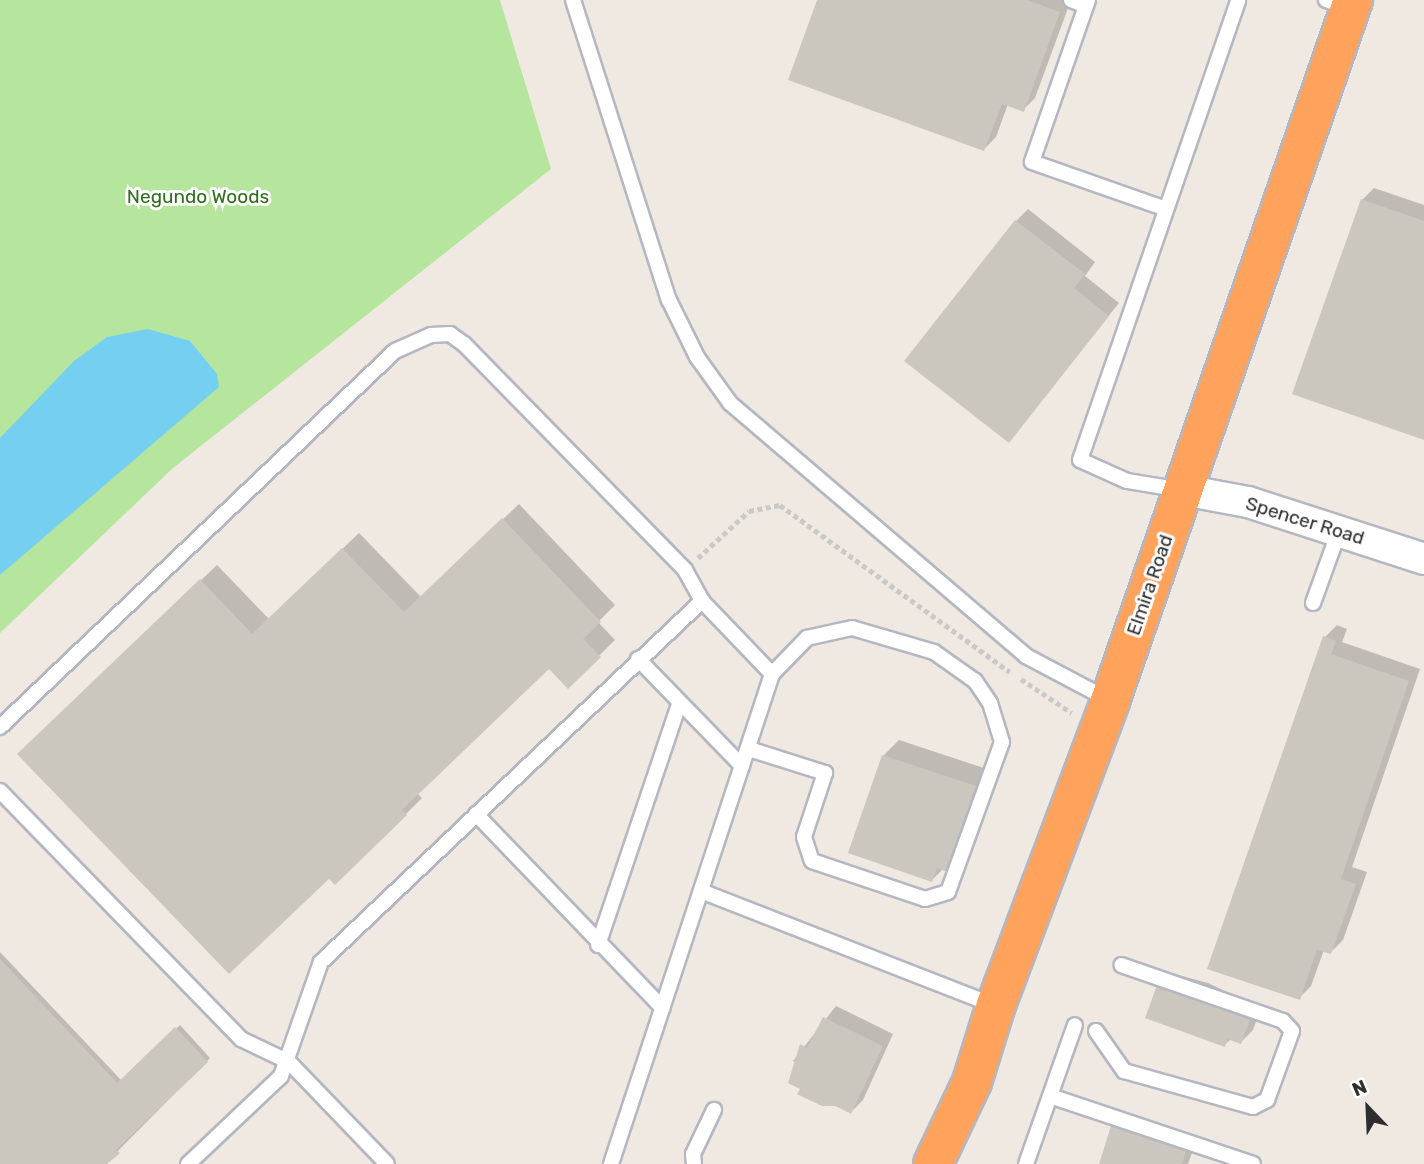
<!DOCTYPE html>
<html>
<head>
<meta charset="utf-8">
<style>
	body { margin:0 }
	#map { position:relative; width:1424px; height:1164px; overflow:hidden; background:#efe9e1; font-family:Rubik,sans-serif }
	div>[style] { position:absolute }
	[style*='--x'] { left:calc(var(--x)*1px); top:calc(var(--y)*1px); width:calc(var(--w)*1px); rotate:calc(var(--a)*1deg) }
	.green>* { inset:0; background:#b6e59e }
	.water>* { inset:0; background:#75cff0 }
	.shadow>* { inset:0; background:#0003 }
	.building>* { inset:0; background:#cbc7bf }
	.path>* { height:4.5px; margin-top:-2.25px; transform-origin:0; background:repeating-linear-gradient(90deg,#c9c9c9 0 5px,transparent 0 8.5px) }
	.roads { filter:drop-shadow(2px 0 #b4b7c1) drop-shadow(-2px 0 #b4b7c1) drop-shadow(0 2px #b4b7c1) drop-shadow(0 -2px #b4b7c1) }
	.lane>* { height:14px; margin:-7px; padding:0 7px; transform-origin:7px; border-radius:7px; background:#fff }
	.street>* { height:30px; margin:-15px; padding:0 15px; transform-origin:15px; border-radius:15px; background:#fff }
	.highway>* { height:38px; margin:-19px; padding:0 19px; transform-origin:19px; border-radius:19px; background:#ffa35c }
	span { translate:-50% -50%; white-space:nowrap; text-align:center; line-height:1.15; -webkit-text-stroke:6px #fff; paint-order:stroke }
	.park-label { font-size:19px; color:#2c6e1b }
	.street-label { font-size:19px; color:#2e2e2e }
	.north { position:absolute; left:1333px; top:1073px; width:70px; height:70px; -webkit-text-stroke:5px #fff; paint-order:stroke; rotate:337deg; font-size:19px; font-weight:700; line-height:28px; text-align:center; color:#2e2e2e }
	.north::after { content:''; display:block; margin:auto; width:24px; height:32px; background:#2e2e2e; clip-path:polygon(50% 0,100% 100%,50% 72%,0 100%) }
</style>
</head>
<body>
<div id="map">
	<div class="green">
		<div style="clip-path:polygon(0 0,500px 0,551px 169px,173px 468px,0 633px)"></div>
	</div>
	<div class="water">
		<div style="clip-path:polygon(148px 329px,190px 341px,217px 374px,219px 387px,0 575px,0 438px,74px 361px,107px 337px)"></div>
	</div>
	<div class="shadow">
		<div style="clip-path:polygon(819px 0,1071px 0,1035px 98px,1023px 110px,1008px 104px,996px 137px,984px 149px)"></div>
		<div style="clip-path:polygon(1374px 188px,1424px 205px,1424px 438px,1362px 200px)"></div>
		<div style="clip-path:polygon(1028px 209px,1095px 262px,1085px 276px,1119px 303px,1009px 440px,1016px 221px)"></div>
		<div style="clip-path:polygon(519px 504px,615px 605px,598px 622px,615px 640px,568px 686px,549px 667px,417px 793px,422px 798px,406px 814px,329px 876px,35px 738px,217px 565px,269px 619px,359px 533px,421px 597px)"></div>
		<div style="clip-path:polygon(1337px 625px,1347px 629px,1342px 642px,1420px 669px,1352px 867px,1367px 872px,1343px 940px,1331px 952px,1324px 950px,1311px 986px,1299px 998px,1325px 637px)"></div>
		<div style="clip-path:polygon(899px 740px,993px 771px,943px 869px,932px 880px,883px 756px)"></div>
		<div style="clip-path:polygon(0 952px,122px 1081px,180px 1025px,210px 1058px,105px 1164px,0 1164px)"></div>
		<div style="clip-path:polygon(1171px 973px,1208px 983px,1261px 1008px,1253px 1030px,1241px 1042px,1231px 1039px,1224px 1045px,1147px 1017px,1159px 986px)"></div>
		<div style="clip-path:polygon(836px 1006px,893px 1034px,863px 1100px,851px 1112px,800px 1093px,800px 1065px,793px 1061px)"></div>
		<div style="clip-path:polygon(1125px 1115px,1197px 1139px,1188px 1164px,1100px 1164px,1113px 1127px)"></div>
	</div>
	<div class="building">
		<div style="clip-path:polygon(817px 0,1027px 0,1060px 12px,1024px 112px,1002px 104px,984px 151px,788px 80px)"></div>
		<div style="clip-path:polygon(1361px 199px,1424px 221px,1424px 440px,1292px 394px)"></div>
		<div style="clip-path:polygon(1015px 220px,1085px 274px,1074px 288px,1109px 316px,1009px 443px,904px 361px)"></div>
		<div style="clip-path:polygon(502px 518px,601px 622px,583px 639px,601px 657px,568px 689px,549px 669px,402px 810px,407px 815px,335px 885px,329px 879px,229px 974px,17px 754px,200px 579px,252px 634px,342px 548px,404px 612px)"></div>
		<div style="clip-path:polygon(1323px 636px,1336px 641px,1331px 654px,1409px 681px,1341px 879px,1356px 884px,1331px 954px,1317px 950px,1300px 1000px,1207px 969px)"></div>
		<div style="clip-path:polygon(882px 755px,979px 787px,950px 873px,937px 868px,932px 882px,848px 853px)"></div>
		<div style="clip-path:polygon(0 959px,117px 1083px,175px 1027px,208px 1062px,116px 1150px,120px 1153px,107px 1164px,0 1164px)"></div>
		<div style="clip-path:polygon(1157px 985px,1250px 1020px,1241px 1044px,1227px 1039px,1225px 1047px,1145px 1018px)"></div>
		<div style="clip-path:polygon(823px 1017px,883px 1046px,851px 1114px,836px 1106px,822px 1106px,797px 1094px,800px 1089px,788px 1083px,800px 1044px,807px 1048px)"></div>
		<div style="clip-path:polygon(1111px 1126px,1186px 1151px,1182px 1164px,1099px 1164px)"></div>
	</div>
	<div class="path">
		<div style="--x:698;--y:558;--w:69;--a:-42.7"></div>
		<div style="--x:749;--y:511;--w:32;--a:-11"></div>
		<div style="--x:780;--y:505;--w:284;--a:36"></div>
		<div style="--x:1021;--y:679;--w:61;--a:33.7"></div>
	</div>
	<div class="roads">
		<div class="lane">
			<div style="--x:573;--y:0;--w:315;--a:72.3"></div>
			<div style="--x:669;--y:300;--w:64;--a:63.8"></div>
			<div style="--x:697;--y:357;--w:57;--a:54.3"></div>
			<div style="--x:730;--y:403;--w:389;--a:40.5"></div>
			<div style="--x:1026;--y:656;--w:94;--a:27.9"></div>
			<div style="--x:1071;--y:0;--w:16;--a:22"></div>
			<div style="--x:1088;--y:0;--w:171;--a:109.1"></div>
			<div style="--x:1032;--y:162;--w:142;--a:19.3"></div>
			<div style="--x:1326;--y:0;--w:24;--a:19"></div>
			<div style="--x:1182;--y:490;--w:56;--a:-170.7"></div>
			<div style="--x:1127;--y:481;--w:51;--a:-155.9"></div>
			<div style="--x:1080;--y:460;--w:486;--a:-71"></div>
			<div style="--x:1313;--y:603;--w:77;--a:-70.1"></div>
			<div style="--x:638;--y:659;--w:149;--a:45.8"></div>
			<div style="--x:0;--y:727;--w:545;--a:-43.59"></div>
			<div style="--x:395;--y:351;--w:39;--a:-24"></div>
			<div style="--x:431;--y:335;--w:19;--a:-3"></div>
			<div style="--x:450;--y:334;--w:17;--a:36"></div>
			<div style="--x:464;--y:344;--w:316;--a:45.6"></div>
			<div style="--x:685;--y:570;--w:35;--a:61"></div>
			<div style="--x:702;--y:601;--w:101;--a:46.2"></div>
			<div style="--x:772;--y:674;--w:516;--a:108.19"></div>
			<div style="--x:749;--y:749;--w:80;--a:17.5"></div>
			<div style="--x:825;--y:773;--w:67;--a:108.2"></div>
			<div style="--x:804;--y:837;--w:25;--a:72"></div>
			<div style="--x:812;--y:861;--w:119;--a:18.6"></div>
			<div style="--x:925;--y:899;--w:24;--a:-17"></div>
			<div style="--x:948;--y:892;--w:159;--a:-70.2"></div>
			<div style="--x:1002;--y:742;--w:41;--a:-107.1"></div>
			<div style="--x:990;--y:703;--w:27;--a:-124"></div>
			<div style="--x:975;--y:681;--w:50;--a:-144.7"></div>
			<div style="--x:934;--y:652;--w:85;--a:-163.7"></div>
			<div style="--x:852;--y:628;--w:46;--a:167.5"></div>
			<div style="--x:807;--y:638;--w:50;--a:134.2"></div>
			<div style="--x:0;--y:791;--w:346;--a:45.8"></div>
			<div style="--x:241;--y:1039;--w:53;--a:25.6"></div>
			<div style="--x:289;--y:1062;--w:141;--a:46.1"></div>
			<div style="--x:476;--y:814;--w:269;--a:46.1"></div>
			<div style="--x:701;--y:891;--w:314;--a:21.3"></div>
			<div style="--x:598;--y:945;--w:254;--a:-71.4"></div>
			<div style="--x:1096;--y:1031;--w:49;--a:55"></div>
			<div style="--x:1124;--y:1071;--w:134;--a:15.6"></div>
			<div style="--x:1253;--y:1107;--w:16;--a:-27"></div>
			<div style="--x:1267;--y:1100;--w:73;--a:-70.1"></div>
			<div style="--x:1292;--y:1031;--w:13;--a:-132"></div>
			<div style="--x:1283;--y:1021;--w:171;--a:-160.9"></div>
			<div style="--x:1050;--y:1096;--w:214;--a:18.5"></div>
			<div style="--x:188;--y:1164;--w:128;--a:-43.4"></div>
			<div style="--x:281;--y:1076;--w:121;--a:-70.7"></div>
			<div style="--x:321;--y:962;--w:525;--a:-43.46"></div>
			<div style="--x:694;--y:1164;--w:10;--a:-96"></div>
			<div style="--x:693;--y:1154;--w:49;--a:-64.5"></div>
			<div style="--x:1026;--y:1164;--w:147;--a:-70.6"></div>
		</div>
		<div class="street">
			<div style="--x:1183;--y:490;--w:66;--a:10.5"></div>
			<div style="--x:1248;--y:502;--w:185;--a:17.9"></div>
		</div>
		<div class="highway">
			<div style="--x:933;--y:1164;--w:91;--a:-64.6"></div>
			<div style="--x:972;--y:1082;--w:81;--a:-72.7"></div>
			<div style="--x:996;--y:1005;--w:325;--a:-69.4"></div>
			<div style="--x:1110;--y:701;--w:742;--a:-70.88"></div>
		</div>
	</div>
	<div class="park-label">
		<span style="left:198px;top:197px">Negundo Woods</span>
	</div>
	<div class="street-label">
		<span style="left:1305px;top:521px;rotate:17deg">Spencer Road</span>
		<span style="left:1150px;top:585px;rotate:-71deg">Elmira Road</span>
	</div>
	<div class="north">N</div>
</div>
</body>
</html>
